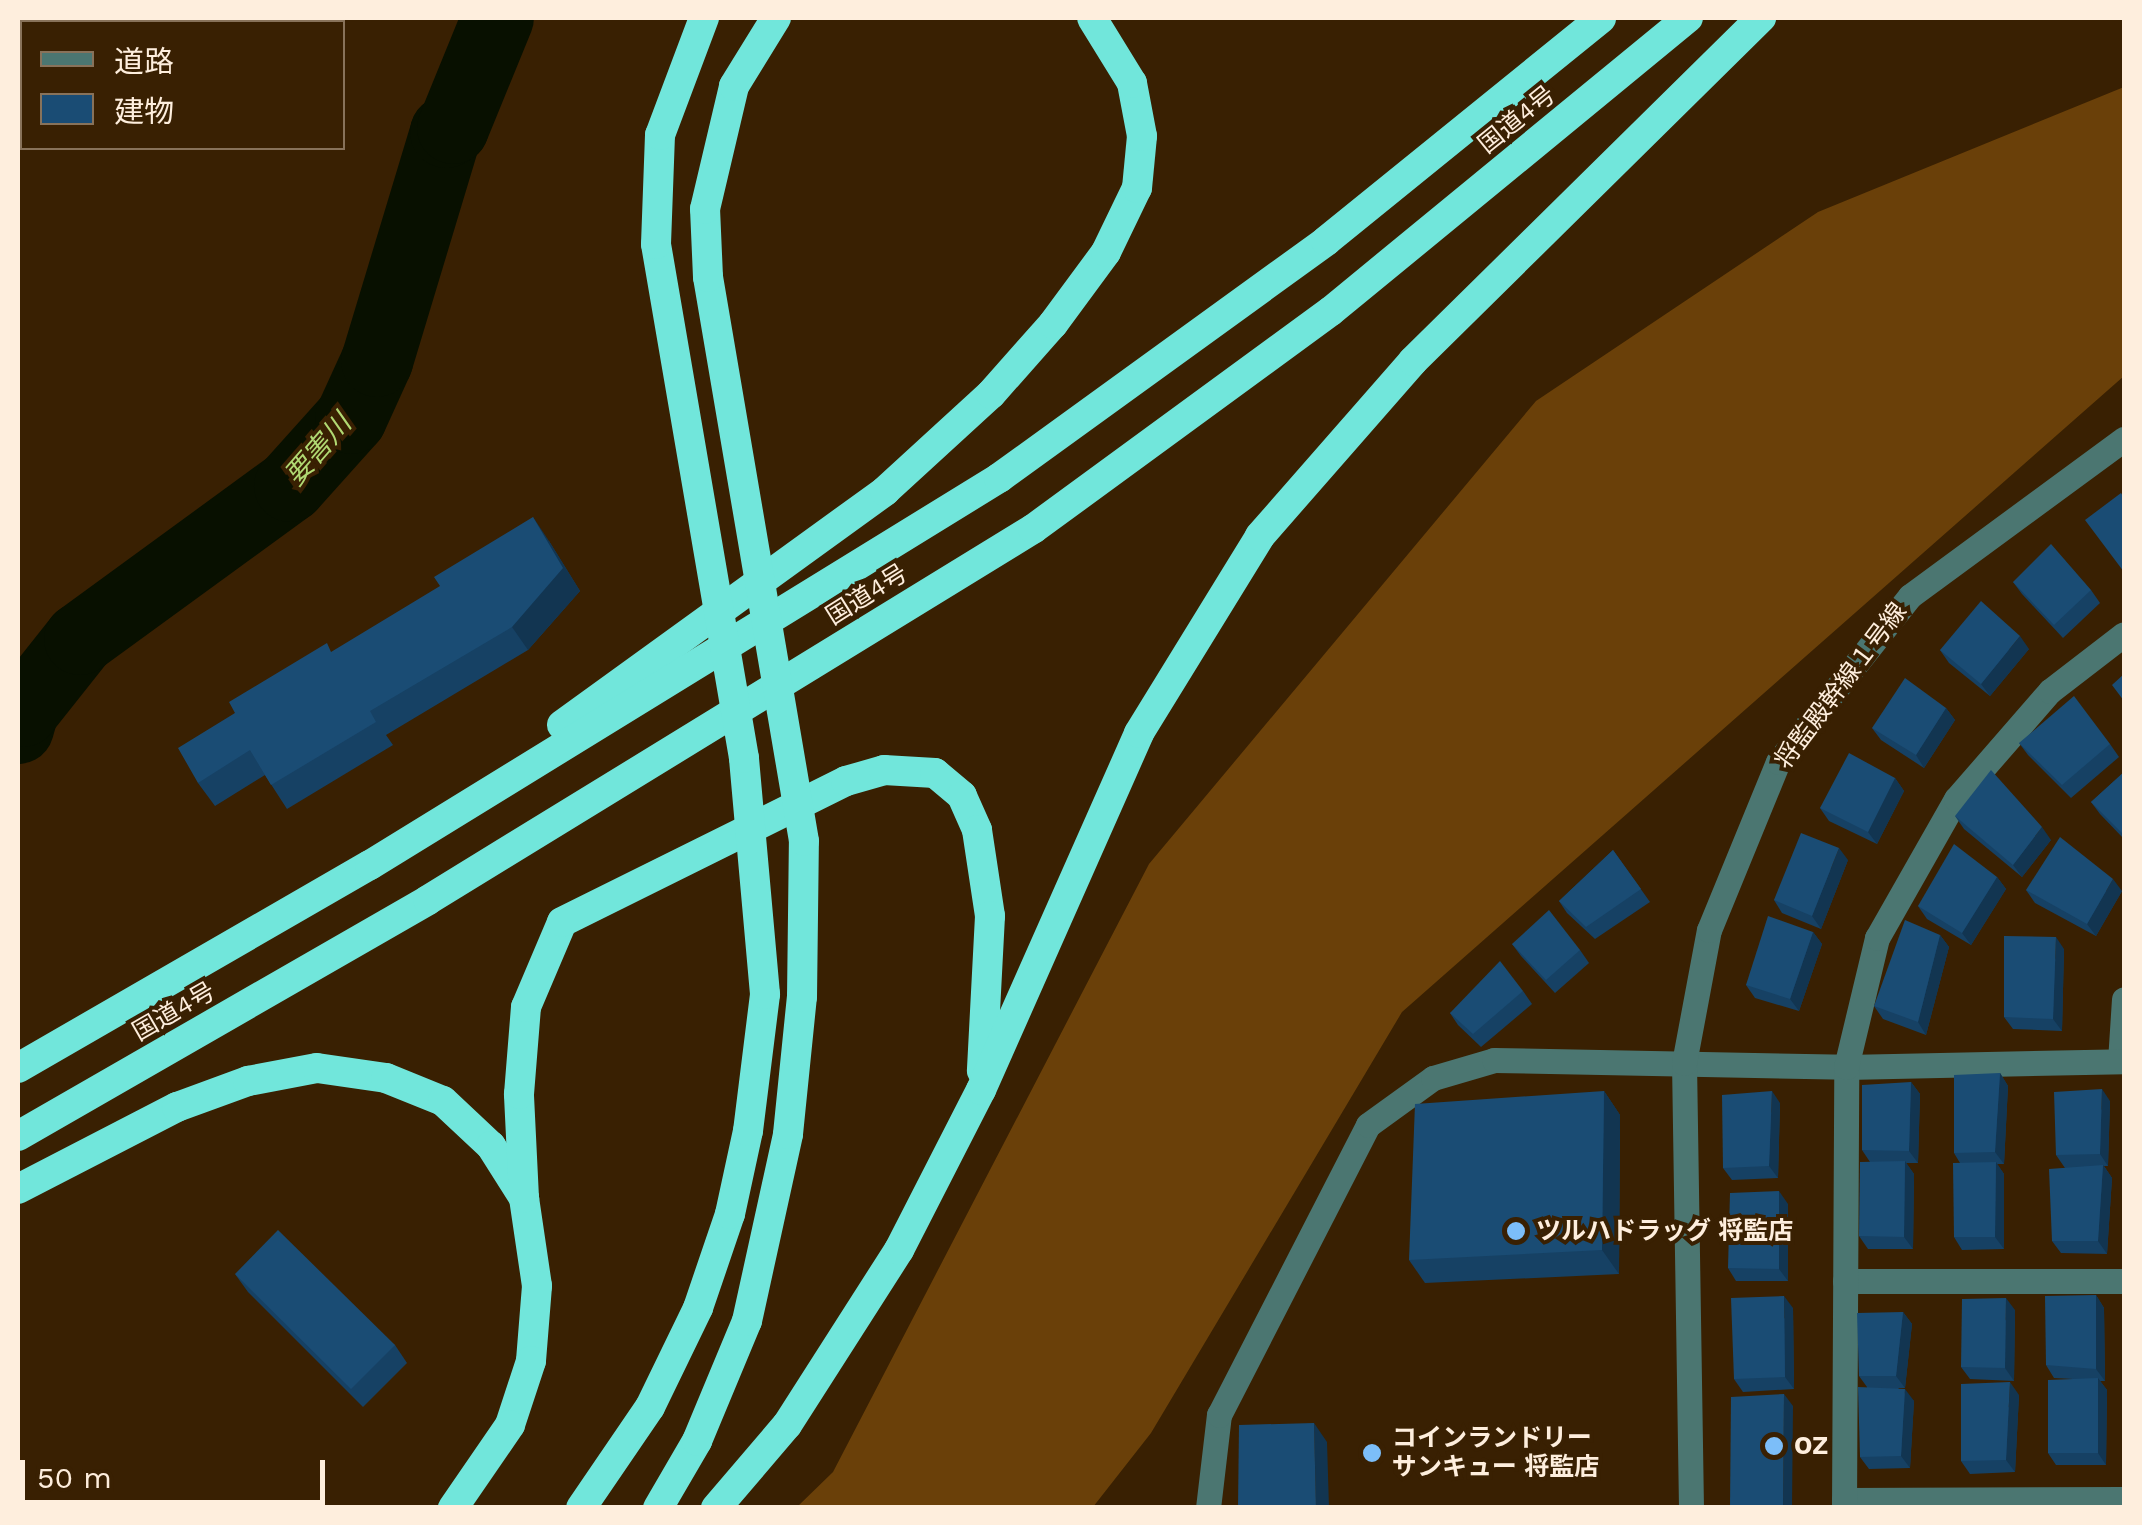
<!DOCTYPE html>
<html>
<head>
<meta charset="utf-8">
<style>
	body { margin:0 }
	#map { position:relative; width:2142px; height:1525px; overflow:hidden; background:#392002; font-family:"Work Sans","Noto Sans JP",sans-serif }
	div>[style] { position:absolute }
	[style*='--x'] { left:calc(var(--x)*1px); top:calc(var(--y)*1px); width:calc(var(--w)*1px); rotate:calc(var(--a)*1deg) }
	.forest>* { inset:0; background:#6a4009 }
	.river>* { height:72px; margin:-36px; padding:0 36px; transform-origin:36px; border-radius:36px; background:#081000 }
	.minor>* { height:25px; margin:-12.5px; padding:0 12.5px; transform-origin:12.5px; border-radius:12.5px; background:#4b7671 }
	.highway>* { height:30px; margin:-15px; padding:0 15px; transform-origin:15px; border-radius:15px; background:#71e6db }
	.wall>* { inset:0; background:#164164 }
	.shaded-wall>* { inset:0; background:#123551 }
	.building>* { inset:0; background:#1a4c74 }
	.dots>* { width:28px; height:28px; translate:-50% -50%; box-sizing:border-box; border:5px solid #392002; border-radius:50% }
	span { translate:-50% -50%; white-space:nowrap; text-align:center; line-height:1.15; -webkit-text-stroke:8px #392002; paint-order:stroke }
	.street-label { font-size:25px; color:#feeedd }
	.poi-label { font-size:25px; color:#feeedd; font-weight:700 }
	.left { translate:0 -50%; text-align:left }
	.water-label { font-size:28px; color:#b1d973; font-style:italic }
	.frame { position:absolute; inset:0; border:20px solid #feeedd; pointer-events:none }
	.legend { position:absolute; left:20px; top:20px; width:325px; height:130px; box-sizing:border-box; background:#392002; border:2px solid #88725a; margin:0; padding:12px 18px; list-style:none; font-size:30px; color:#feeedd }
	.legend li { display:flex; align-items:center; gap:20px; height:50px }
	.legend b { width:50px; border:2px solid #88725a }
	.scale { position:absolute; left:20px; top:1460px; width:305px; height:45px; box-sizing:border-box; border:5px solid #feeedd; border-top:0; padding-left:12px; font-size:30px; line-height:35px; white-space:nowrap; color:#feeedd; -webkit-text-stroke:8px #392002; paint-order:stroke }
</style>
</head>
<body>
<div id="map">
	<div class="forest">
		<div style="clip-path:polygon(2124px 87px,2124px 376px,1402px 1012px,1151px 1433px,1093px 1507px,797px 1507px,833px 1472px,1149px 864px,1536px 401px,1818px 212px)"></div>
	</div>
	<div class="river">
		<div style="--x:18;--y:728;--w:18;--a:-74"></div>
		<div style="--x:23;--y:711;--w:92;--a:-51.6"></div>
		<div style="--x:80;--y:639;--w:260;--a:-36.1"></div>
		<div style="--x:290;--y:486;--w:91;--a:-48.1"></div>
		<div style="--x:351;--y:418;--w:63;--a:-65.5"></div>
		<div style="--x:377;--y:361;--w:239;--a:-73.2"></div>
		<div style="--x:446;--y:132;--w:8;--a:-30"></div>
		<div style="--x:453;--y:128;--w:119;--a:-67.8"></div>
	</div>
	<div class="minor">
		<div style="--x:2120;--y:1061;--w:62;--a:-86.3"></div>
		<div style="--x:1845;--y:1281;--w:279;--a:0"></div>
		<div style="--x:1844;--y:1500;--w:280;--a:-0.2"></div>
		<div style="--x:1208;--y:1508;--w:94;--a:-83.3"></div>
		<div style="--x:1219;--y:1415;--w:326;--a:-62.8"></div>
		<div style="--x:1368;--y:1125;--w:80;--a:-35.9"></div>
		<div style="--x:1433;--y:1078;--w:64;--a:-16.4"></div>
		<div style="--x:1494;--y:1060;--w:352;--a:1.1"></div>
		<div style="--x:1846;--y:1067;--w:278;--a:-1.2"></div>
		<div style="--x:1691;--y:1508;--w:445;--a:-90.9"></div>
		<div style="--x:1684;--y:1063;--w:135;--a:-79.4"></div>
		<div style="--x:1709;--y:930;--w:182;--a:-67.7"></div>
		<div style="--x:1778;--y:762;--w:212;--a:-51.5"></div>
		<div style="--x:1910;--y:596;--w:265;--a:-36.3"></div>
		<div style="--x:1844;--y:1508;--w:441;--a:-89.7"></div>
		<div style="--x:1846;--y:1067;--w:133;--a:-76.5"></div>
		<div style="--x:1877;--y:938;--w:160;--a:-60.4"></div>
		<div style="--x:1956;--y:799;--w:143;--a:-49"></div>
		<div style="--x:2050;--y:691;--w:93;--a:-37.6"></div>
	</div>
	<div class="highway">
		<div style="--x:562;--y:725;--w:399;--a:-35.9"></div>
		<div style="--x:885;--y:491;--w:144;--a:-42.5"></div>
		<div style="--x:991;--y:394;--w:94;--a:-48.5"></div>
		<div style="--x:1053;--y:324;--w:89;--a:-53.6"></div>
		<div style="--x:1106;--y:252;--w:71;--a:-64.2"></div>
		<div style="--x:1137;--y:188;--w:52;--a:-84.5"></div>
		<div style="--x:1142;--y:136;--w:54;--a:-100.7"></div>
		<div style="--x:1132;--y:83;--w:76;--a:-121.6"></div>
		<div style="--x:18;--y:1068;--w:406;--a:-30"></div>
		<div style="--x:370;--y:865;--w:739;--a:-31.6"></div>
		<div style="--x:999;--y:478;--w:404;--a:-35.9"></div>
		<div style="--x:1326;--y:241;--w:354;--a:-39"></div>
		<div style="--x:18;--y:1136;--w:473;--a:-29.9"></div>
		<div style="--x:428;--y:900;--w:710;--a:-31.52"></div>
		<div style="--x:1033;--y:529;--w:369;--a:-36.2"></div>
		<div style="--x:1331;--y:311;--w:462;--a:-39.4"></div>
		<div style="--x:18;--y:1189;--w:179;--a:-27.3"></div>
		<div style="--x:177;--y:1107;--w:76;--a:-20.1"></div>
		<div style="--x:248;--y:1081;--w:70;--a:-10.7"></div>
		<div style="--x:317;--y:1068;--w:70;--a:8.2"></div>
		<div style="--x:386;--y:1078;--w:61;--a:22"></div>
		<div style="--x:443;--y:1101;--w:66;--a:43.2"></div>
		<div style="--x:491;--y:1146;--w:62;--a:57.6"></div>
		<div style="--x:524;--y:1198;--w:89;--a:81.6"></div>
		<div style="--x:537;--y:1286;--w:75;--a:94.6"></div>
		<div style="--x:531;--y:1361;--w:67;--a:108.2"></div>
		<div style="--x:510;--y:1425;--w:101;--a:124.5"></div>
		<div style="--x:524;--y:1198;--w:104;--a:-92.8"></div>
		<div style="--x:519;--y:1094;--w:87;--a:-85.4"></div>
		<div style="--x:526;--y:1007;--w:92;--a:-67"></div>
		<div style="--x:562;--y:922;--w:317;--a:-26.4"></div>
		<div style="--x:846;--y:781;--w:40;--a:-16"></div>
		<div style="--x:884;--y:770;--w:51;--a:3.4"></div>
		<div style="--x:935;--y:773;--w:35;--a:40"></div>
		<div style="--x:962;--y:796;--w:37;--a:66"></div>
		<div style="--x:977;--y:830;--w:87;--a:81.4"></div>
		<div style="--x:990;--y:916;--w:155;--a:93"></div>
		<div style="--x:581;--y:1508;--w:122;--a:-55.7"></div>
		<div style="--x:650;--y:1407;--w:110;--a:-64.1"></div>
		<div style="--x:698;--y:1308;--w:99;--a:-71.2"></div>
		<div style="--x:730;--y:1214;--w:85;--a:-77.8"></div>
		<div style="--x:748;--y:1131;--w:138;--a:-82.9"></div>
		<div style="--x:765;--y:994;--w:237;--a:-95.1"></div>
		<div style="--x:744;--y:758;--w:521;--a:-99.72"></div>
		<div style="--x:656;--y:244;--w:109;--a:-87.9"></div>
		<div style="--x:660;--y:135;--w:125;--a:-69.4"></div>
		<div style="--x:658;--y:1508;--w:78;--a:-59.8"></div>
		<div style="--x:697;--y:1441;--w:130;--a:-67.4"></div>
		<div style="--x:747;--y:1321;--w:191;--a:-77.6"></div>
		<div style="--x:788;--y:1134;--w:138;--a:-84.2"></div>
		<div style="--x:802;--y:997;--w:156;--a:-89.3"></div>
		<div style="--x:804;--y:841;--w:572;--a:-99.66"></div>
		<div style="--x:708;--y:277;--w:68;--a:-92.5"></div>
		<div style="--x:705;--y:209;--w:126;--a:-76.7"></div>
		<div style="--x:734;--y:86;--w:80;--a:-58.3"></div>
		<div style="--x:716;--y:1508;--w:109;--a:-49.5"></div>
		<div style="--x:787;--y:1425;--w:208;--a:-57.4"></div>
		<div style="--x:899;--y:1250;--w:180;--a:-62.9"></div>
		<div style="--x:981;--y:1090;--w:390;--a:-66.1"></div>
		<div style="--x:1139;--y:733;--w:231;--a:-58.4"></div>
		<div style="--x:1260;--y:536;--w:232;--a:-48.8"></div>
		<div style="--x:1413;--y:361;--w:489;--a:-44.6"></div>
	</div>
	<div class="wall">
		<div style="clip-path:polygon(549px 541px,580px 591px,528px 650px,386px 735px,393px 745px,287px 809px,265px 775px,215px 806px,198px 783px,235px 713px)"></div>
		<div style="clip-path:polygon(2013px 582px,2091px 590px,2100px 603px,2063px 638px,2022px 594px)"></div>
		<div style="clip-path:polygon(2029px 649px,1990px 696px,1949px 663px,1940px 650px)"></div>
		<div style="clip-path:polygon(1946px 708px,1955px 720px,1924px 768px,1881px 740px,1872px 728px)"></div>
		<div style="clip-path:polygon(2019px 743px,2110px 744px,2119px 757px,2071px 798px,2028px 755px)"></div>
		<div style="clip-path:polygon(2124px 772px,2124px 839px,2100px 814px,2091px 802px)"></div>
		<div style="clip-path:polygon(1895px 778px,1904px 791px,1877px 844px,1829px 821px,1820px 808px)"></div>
		<div style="clip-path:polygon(1955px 816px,2051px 840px,2022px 877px,1964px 829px)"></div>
		<div style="clip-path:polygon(1613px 850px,1650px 902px,1595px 939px,1567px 913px,1559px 901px)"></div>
		<div style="clip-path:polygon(1848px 860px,1821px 929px,1782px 913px,1774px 900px)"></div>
		<div style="clip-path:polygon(1997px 877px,2006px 889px,1971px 945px,1927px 919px,1918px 906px)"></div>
		<div style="clip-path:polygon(2026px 890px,2122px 891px,2096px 936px,2035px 903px)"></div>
		<div style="clip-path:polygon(1813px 932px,1822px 944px,1799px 1011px,1755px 998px,1746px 985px)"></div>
		<div style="clip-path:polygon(1940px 935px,1949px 947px,1926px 1035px,1883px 1019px,1874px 1006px)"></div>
		<div style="clip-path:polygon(1512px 944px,1580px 950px,1589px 963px,1555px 993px,1521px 956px)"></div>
		<div style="clip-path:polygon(2064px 949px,2062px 1031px,2013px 1029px,2004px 1017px)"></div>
		<div style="clip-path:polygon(1523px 991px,1532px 1004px,1481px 1047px,1458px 1025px,1450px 1013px)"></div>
		<div style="clip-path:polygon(2000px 1073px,2008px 1086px,2004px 1164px,1997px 1164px,2004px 1174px,2004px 1249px,1962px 1250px,1954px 1237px,1960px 1163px,1954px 1153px)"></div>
		<div style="clip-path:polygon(1911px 1082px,1920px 1094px,1918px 1163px,1906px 1163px,1914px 1174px,1913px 1249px,1868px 1249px,1859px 1236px,1870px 1162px,1862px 1150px)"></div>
		<div style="clip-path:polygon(1604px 1091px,1620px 1115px,1619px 1274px,1425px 1283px,1409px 1260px)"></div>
		<div style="clip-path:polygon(2110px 1101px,2108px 1166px,2104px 1166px,2112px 1178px,2107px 1254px,2061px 1253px,2052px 1241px,2065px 1168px,2056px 1155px)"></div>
		<div style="clip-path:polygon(1780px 1103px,1778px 1178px,1732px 1180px,1723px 1168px)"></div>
		<div style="clip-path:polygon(1788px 1204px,1788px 1281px,1736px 1281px,1728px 1268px)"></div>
		<div style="clip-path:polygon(235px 1274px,395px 1345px,407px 1363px,363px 1407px,248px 1292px)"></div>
		<div style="clip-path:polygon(2096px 1295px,2104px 1308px,2105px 1381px,2100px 1381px,2107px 1390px,2106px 1465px,2056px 1465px,2048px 1453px,2073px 1379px,2054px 1378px,2046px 1365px)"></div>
		<div style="clip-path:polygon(1793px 1308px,1794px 1389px,1743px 1392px,1734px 1379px)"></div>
		<div style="clip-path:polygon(2015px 1310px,2014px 1381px,1970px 1379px,1961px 1367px)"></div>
		<div style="clip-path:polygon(1903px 1312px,1912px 1324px,1905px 1388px,1898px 1388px,1914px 1401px,1910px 1468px,1869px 1469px,1860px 1457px,1867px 1387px,1859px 1376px)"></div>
		<div style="clip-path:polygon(2019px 1395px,2015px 1472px,1970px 1474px,1961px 1461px)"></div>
	</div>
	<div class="shaded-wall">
		<div style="clip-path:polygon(533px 517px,549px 541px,580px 591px,528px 650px,512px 627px)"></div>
		<div style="clip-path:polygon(2020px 636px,2029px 649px,1990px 696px,1981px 684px)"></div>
		<div style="clip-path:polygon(1946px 708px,1955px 720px,1924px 768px,1916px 755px)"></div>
		<div style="clip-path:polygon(1895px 778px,1904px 791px,1877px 844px,1868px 832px)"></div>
		<div style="clip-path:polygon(2042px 827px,2051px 840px,2022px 877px,2013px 865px)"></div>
		<div style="clip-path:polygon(1839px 848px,1848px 860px,1821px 929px,1812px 916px)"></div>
		<div style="clip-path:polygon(1997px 877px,2006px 889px,1971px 945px,1962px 933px)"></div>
		<div style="clip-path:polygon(2113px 879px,2122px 891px,2096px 936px,2087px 924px)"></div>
		<div style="clip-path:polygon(1813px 932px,1822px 944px,1799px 1011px,1790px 999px)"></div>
		<div style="clip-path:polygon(1940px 935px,1949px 947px,1926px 1035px,1918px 1022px)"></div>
		<div style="clip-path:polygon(2056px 937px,2064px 949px,2062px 1031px,2053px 1019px)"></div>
		<div style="clip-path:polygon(2000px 1073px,2008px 1086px,2004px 1164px,1995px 1152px)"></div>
		<div style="clip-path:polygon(1911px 1082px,1920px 1094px,1918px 1163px,1909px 1151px)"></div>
		<div style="clip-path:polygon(2102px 1089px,2110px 1101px,2108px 1166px,2100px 1154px)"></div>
		<div style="clip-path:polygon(1604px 1091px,1620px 1115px,1619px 1274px,1602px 1250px)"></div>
		<div style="clip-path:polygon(1772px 1091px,1780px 1103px,1778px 1178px,1769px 1166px)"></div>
		<div style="clip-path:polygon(1905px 1161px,1914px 1174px,1913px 1249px,1904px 1237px)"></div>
		<div style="clip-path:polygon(1996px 1162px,2004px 1174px,2004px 1249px,1995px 1237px)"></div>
		<div style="clip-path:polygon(2103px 1165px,2112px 1178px,2107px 1254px,2098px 1241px)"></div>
		<div style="clip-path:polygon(1779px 1191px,1788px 1204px,1788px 1281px,1779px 1269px)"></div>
		<div style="clip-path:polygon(2096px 1295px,2104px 1308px,2105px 1381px,2096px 1369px)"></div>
		<div style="clip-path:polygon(1784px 1296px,1793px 1308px,1794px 1389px,1785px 1377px)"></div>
		<div style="clip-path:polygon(2006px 1298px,2015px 1310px,2014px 1381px,2005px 1368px)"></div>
		<div style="clip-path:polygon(1903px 1312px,1912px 1324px,1905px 1388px,1896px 1376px)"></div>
		<div style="clip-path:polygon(2098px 1378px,2107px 1390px,2106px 1465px,2098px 1453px)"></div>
		<div style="clip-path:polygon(2010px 1382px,2019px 1395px,2015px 1472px,2006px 1460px)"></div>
		<div style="clip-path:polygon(1905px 1389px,1914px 1401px,1910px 1468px,1901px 1456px)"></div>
		<div style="clip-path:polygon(1784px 1394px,1793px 1406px,1792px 1508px,1783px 1508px)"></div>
		<div style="clip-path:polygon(1314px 1423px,1327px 1442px,1329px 1508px,1316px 1508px)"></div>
	</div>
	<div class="building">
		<div style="clip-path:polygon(2121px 493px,2124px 498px,2124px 572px,2085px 520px)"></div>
		<div style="clip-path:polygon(533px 517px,563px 568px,512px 627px,370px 711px,376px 722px,271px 785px,250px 750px,198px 783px,178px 748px,235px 713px,229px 702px,327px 643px,331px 652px,440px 586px,434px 577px)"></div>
		<div style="clip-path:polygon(2051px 544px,2091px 590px,2054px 625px,2013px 582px)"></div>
		<div style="clip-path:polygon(1981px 601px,2020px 636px,1981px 684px,1940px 650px)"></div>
		<div style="clip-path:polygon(2124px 674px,2124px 701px,2112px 685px)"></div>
		<div style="clip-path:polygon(1905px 678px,1946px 708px,1916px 755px,1872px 728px)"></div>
		<div style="clip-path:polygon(2074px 696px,2110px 744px,2062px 785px,2019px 743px)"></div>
		<div style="clip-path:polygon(1849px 753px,1895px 778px,1868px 832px,1820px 808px)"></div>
		<div style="clip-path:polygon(1991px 770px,2042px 827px,2013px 865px,1955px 816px)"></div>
		<div style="clip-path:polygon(2124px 772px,2124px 835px,2091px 802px)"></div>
		<div style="clip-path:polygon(1801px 833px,1839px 848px,1812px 916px,1774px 900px)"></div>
		<div style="clip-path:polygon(2060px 837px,2113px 879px,2087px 924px,2026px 890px)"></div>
		<div style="clip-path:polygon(1954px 844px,1997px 877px,1962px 933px,1918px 906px)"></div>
		<div style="clip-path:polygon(1613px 850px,1641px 889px,1586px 927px,1559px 901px)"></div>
		<div style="clip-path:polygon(1549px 910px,1580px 950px,1546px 980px,1512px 944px)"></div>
		<div style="clip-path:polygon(1768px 916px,1813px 932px,1790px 999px,1746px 985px)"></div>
		<div style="clip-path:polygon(1905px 920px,1940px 935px,1918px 1022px,1874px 1006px)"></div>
		<div style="clip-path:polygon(2004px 936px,2056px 937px,2053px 1019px,2004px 1017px)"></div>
		<div style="clip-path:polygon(1500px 961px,1523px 991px,1473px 1034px,1450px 1013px)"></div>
		<div style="clip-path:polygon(2000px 1073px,1995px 1152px,1954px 1153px,1954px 1075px)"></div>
		<div style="clip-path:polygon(1911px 1082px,1909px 1151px,1862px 1150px,1862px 1085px)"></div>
		<div style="clip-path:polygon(2102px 1089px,2100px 1154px,2056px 1155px,2054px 1092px)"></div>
		<div style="clip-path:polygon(1604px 1091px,1602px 1250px,1409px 1260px,1415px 1104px)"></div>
		<div style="clip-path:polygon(1772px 1091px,1769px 1166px,1723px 1168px,1722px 1095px)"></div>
		<div style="clip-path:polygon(1905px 1161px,1904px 1237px,1859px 1236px,1860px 1162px)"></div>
		<div style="clip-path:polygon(1996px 1162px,1995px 1237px,1954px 1237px,1953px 1163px)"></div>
		<div style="clip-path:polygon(2103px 1165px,2098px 1241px,2052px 1241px,2049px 1169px)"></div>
		<div style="clip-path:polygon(1779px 1191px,1779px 1269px,1728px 1268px,1730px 1193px)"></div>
		<div style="clip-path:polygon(278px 1230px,395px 1345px,351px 1389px,235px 1274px)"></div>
		<div style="clip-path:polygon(2096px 1295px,2096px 1369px,2046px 1365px,2045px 1296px)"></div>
		<div style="clip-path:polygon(1784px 1296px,1785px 1377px,1734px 1379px,1731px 1298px)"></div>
		<div style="clip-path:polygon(2006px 1298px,2005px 1368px,1961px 1367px,1962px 1299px)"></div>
		<div style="clip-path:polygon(1903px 1312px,1896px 1376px,1859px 1376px,1857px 1313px)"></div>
		<div style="clip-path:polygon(2098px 1378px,2098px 1453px,2048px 1453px,2048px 1380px)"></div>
		<div style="clip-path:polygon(2010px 1382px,2006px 1460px,1961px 1461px,1961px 1384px)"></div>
		<div style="clip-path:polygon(1858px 1387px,1905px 1389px,1901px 1456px,1860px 1457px)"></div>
		<div style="clip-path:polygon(1784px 1394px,1783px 1508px,1730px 1508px,1731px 1397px)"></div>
		<div style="clip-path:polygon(1314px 1423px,1316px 1508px,1238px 1508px,1239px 1425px)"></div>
	</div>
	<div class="dots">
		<div style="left:1516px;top:1231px;background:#7cbef9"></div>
		<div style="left:1774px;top:1446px;background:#7cbef9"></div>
		<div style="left:1372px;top:1453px;background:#7cbef9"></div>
	</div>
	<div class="street-label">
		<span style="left:1517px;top:120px;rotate:-39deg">国道4号</span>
		<span style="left:867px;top:595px;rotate:-32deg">国道4号</span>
		<span style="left:1841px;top:686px;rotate:-53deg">将監殿幹線１号線</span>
		<span style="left:174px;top:1012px;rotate:-30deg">国道4号</span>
	</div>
	<div class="poi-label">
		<span class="left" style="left:1536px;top:1231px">ツルハドラッグ 将監店</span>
		<span class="left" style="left:1392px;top:1453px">コインランドリー<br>サンキュー 将監店</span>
		<span class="left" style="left:1794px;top:1446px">OZ</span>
	</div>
	<div class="water-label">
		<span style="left:318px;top:450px;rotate:-49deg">要害川</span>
	</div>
	<div class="frame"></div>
	<ul class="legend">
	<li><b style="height:12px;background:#4b7671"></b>道路</li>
	<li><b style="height:28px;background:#1a4c74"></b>建物</li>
	</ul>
	<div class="scale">50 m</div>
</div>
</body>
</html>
